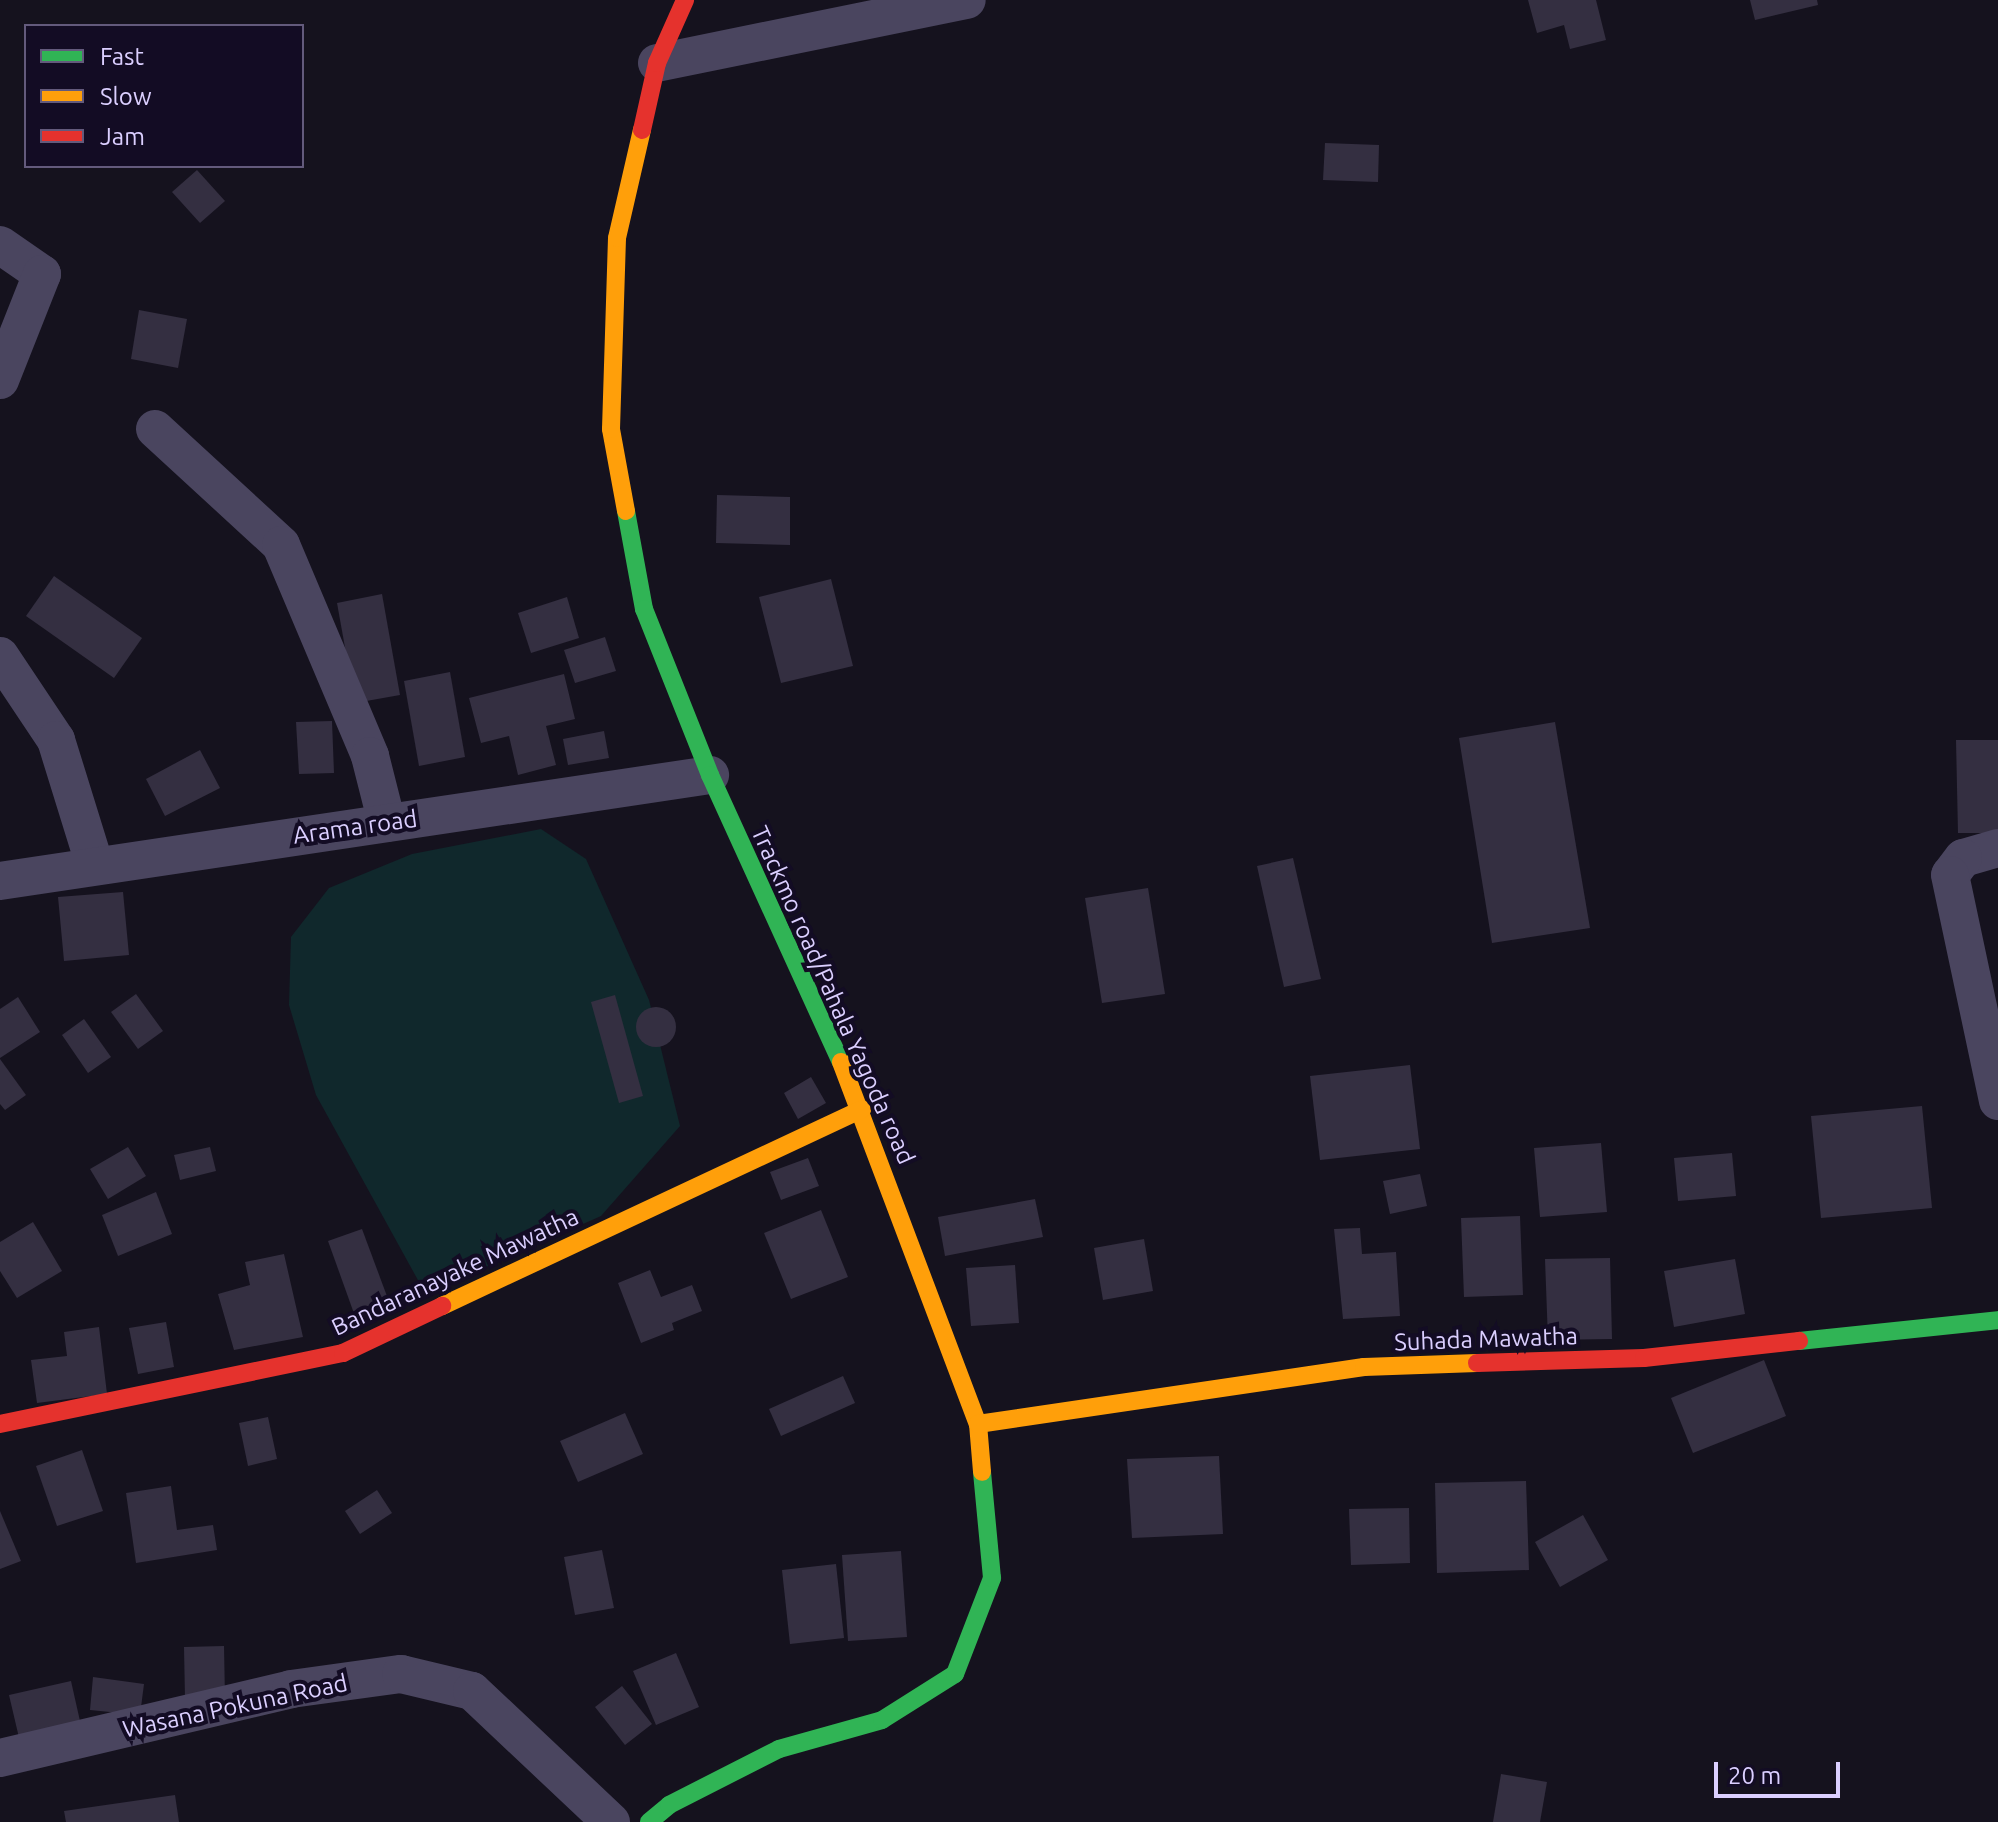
<!DOCTYPE html>
<html>
<head>
<meta charset="utf-8">
<style>
	body { margin:0 }
	#map { position:relative; width:1998px; height:1822px; overflow:hidden; background:#15121e; font-family:Ubuntu,sans-serif }
	div>[style] { position:absolute }
	[style*='--x'] { left:calc(var(--x)*1px); top:calc(var(--y)*1px); width:calc(var(--w)*1px); rotate:calc(var(--a)*1deg) }
	.green>* { inset:0; background:#10282c }
	.building>* { inset:0; background:#342f41 }
	.round { border-radius:50% }
	.street>* { height:38px; margin:-19px; padding:0 19px; transform-origin:19px; border-radius:19px; background:#4a455f }
	.fast>* { height:18px; margin:-9px; padding:0 9px; transform-origin:9px; border-radius:9px; background:#30b455 }
	.slow>* { height:18px; margin:-9px; padding:0 9px; transform-origin:9px; border-radius:9px; background:#ff9f0a }
	.jam>* { height:18px; margin:-9px; padding:0 9px; transform-origin:9px; border-radius:9px; background:#e5322d }
	span { translate:-50% -50%; white-space:nowrap; text-align:center; line-height:1.15; -webkit-text-stroke:8px #130c24; paint-order:stroke }
	.street-label { font-size:24px; color:#dbcfff }
	.legend { position:absolute; left:24px; top:24px; width:280px; height:144px; box-sizing:border-box; background:#130c24; border:2px solid #635a7c; margin:0; padding:10px 14px; list-style:none; font-size:24px; color:#dbcfff }
	.legend li { display:flex; align-items:center; gap:16px; height:40px }
	.legend b { width:40px; border:2px solid #635a7c }
	.scale { position:absolute; left:1714px; top:1762px; width:126px; height:36px; box-sizing:border-box; border:4px solid #dbcfff; border-top:0; padding-left:10px; font-size:24px; line-height:28px; white-space:nowrap; color:#dbcfff; -webkit-text-stroke:6px #130c24; paint-order:stroke }
</style>
</head>
<body>
<div id="map">
	<div class="green">
		<div style="clip-path:polygon(541px 829px,586px 859px,649px 1000px,680px 1126px,601px 1216px,489px 1266px,419px 1282px,316px 1095px,289px 1005px,291px 937px,329px 888px,412px 854px)"></div>
	</div>
	<div class="building">
		<div style="clip-path:polygon(1528px 0,1596px 0,1606px 40px,1570px 49px,1564px 25px,1537px 33px)"></div>
		<div style="clip-path:polygon(1750px 0,1817px 0,1818px 5px,1755px 20px)"></div>
		<div style="clip-path:polygon(1325px 143px,1379px 145px,1378px 182px,1323px 180px)"></div>
		<div style="clip-path:polygon(197px 170px,225px 201px,200px 223px,172px 192px)"></div>
		<div style="clip-path:polygon(139px 310px,187px 319px,178px 368px,131px 359px)"></div>
		<div style="clip-path:polygon(717px 495px,790px 497px,790px 545px,716px 543px)"></div>
		<div style="clip-path:polygon(54px 576px,142px 638px,114px 678px,26px 616px)"></div>
		<div style="clip-path:polygon(831px 579px,853px 666px,781px 683px,759px 597px)"></div>
		<div style="clip-path:polygon(382px 594px,400px 695px,355px 703px,337px 603px)"></div>
		<div style="clip-path:polygon(567px 597px,579px 638px,531px 653px,518px 613px)"></div>
		<div style="clip-path:polygon(605px 637px,616px 671px,575px 683px,564px 650px)"></div>
		<div style="clip-path:polygon(450px 672px,465px 757px,419px 766px,404px 681px)"></div>
		<div style="clip-path:polygon(564px 674px,575px 719px,546px 726px,556px 765px,518px 775px,509px 736px,481px 743px,469px 698px)"></div>
		<div style="clip-path:polygon(332px 721px,334px 773px,299px 774px,296px 722px)"></div>
		<div style="clip-path:polygon(1555px 722px,1590px 928px,1492px 943px,1459px 738px)"></div>
		<div style="clip-path:polygon(604px 731px,609px 758px,568px 765px,563px 739px)"></div>
		<div style="clip-path:polygon(1956px 740px,1998px 740px,1998px 833px,1958px 833px)"></div>
		<div style="clip-path:polygon(200px 750px,220px 788px,165px 816px,146px 779px)"></div>
		<div style="clip-path:polygon(1293px 858px,1321px 979px,1284px 987px,1257px 866px)"></div>
		<div style="clip-path:polygon(1148px 888px,1165px 994px,1102px 1003px,1085px 898px)"></div>
		<div style="clip-path:polygon(123px 892px,129px 955px,64px 961px,58px 897px)"></div>
		<div style="clip-path:polygon(136px 994px,163px 1031px,138px 1049px,111px 1012px)"></div>
		<div style="clip-path:polygon(615px 995px,643px 1096px,619px 1103px,591px 1002px)"></div>
		<div style="clip-path:polygon(18px 997px,40px 1032px,0 1058px,0 1009px)"></div>
		<div class="round" style="left:636px;top:1007px;width:40px;height:40px"></div>
		<div style="clip-path:polygon(84px 1019px,111px 1057px,88px 1073px,62px 1035px)"></div>
		<div style="clip-path:polygon(0 1059px,26px 1095px,5px 1110px,0 1104px)"></div>
		<div style="clip-path:polygon(1410px 1065px,1420px 1149px,1320px 1160px,1310px 1076px)"></div>
		<div style="clip-path:polygon(811px 1077px,826px 1103px,798px 1119px,784px 1093px)"></div>
		<div style="clip-path:polygon(1922px 1106px,1932px 1208px,1821px 1218px,1811px 1116px)"></div>
		<div style="clip-path:polygon(1601px 1143px,1607px 1212px,1540px 1217px,1534px 1148px)"></div>
		<div style="clip-path:polygon(128px 1147px,146px 1176px,108px 1199px,90px 1169px)"></div>
		<div style="clip-path:polygon(210px 1147px,216px 1171px,180px 1180px,174px 1155px)"></div>
		<div style="clip-path:polygon(1732px 1153px,1736px 1196px,1678px 1201px,1674px 1158px)"></div>
		<div style="clip-path:polygon(808px 1158px,819px 1186px,781px 1200px,770px 1172px)"></div>
		<div style="clip-path:polygon(1420px 1174px,1427px 1206px,1390px 1214px,1383px 1181px)"></div>
		<div style="clip-path:polygon(156px 1192px,172px 1234px,118px 1256px,102px 1215px)"></div>
		<div style="clip-path:polygon(1035px 1199px,1043px 1237px,945px 1256px,938px 1217px)"></div>
		<div style="clip-path:polygon(821px 1210px,848px 1277px,791px 1299px,764px 1233px)"></div>
		<div style="clip-path:polygon(1520px 1216px,1523px 1295px,1464px 1297px,1461px 1218px)"></div>
		<div style="clip-path:polygon(33px 1222px,62px 1271px,17px 1298px,0 1271px,0 1242px)"></div>
		<div style="clip-path:polygon(1360px 1228px,1362px 1254px,1396px 1252px,1400px 1316px,1343px 1319px,1334px 1229px)"></div>
		<div style="clip-path:polygon(362px 1229px,391px 1307px,356px 1319px,328px 1241px)"></div>
		<div style="clip-path:polygon(1144px 1239px,1153px 1291px,1103px 1300px,1094px 1248px)"></div>
		<div style="clip-path:polygon(284px 1254px,303px 1337px,234px 1350px,218px 1294px,250px 1285px,245px 1262px)"></div>
		<div style="clip-path:polygon(1610px 1258px,1612px 1339px,1548px 1340px,1545px 1259px)"></div>
		<div style="clip-path:polygon(1735px 1259px,1745px 1314px,1674px 1327px,1664px 1271px)"></div>
		<div style="clip-path:polygon(1015px 1265px,1019px 1323px,971px 1326px,966px 1268px)"></div>
		<div style="clip-path:polygon(650px 1270px,661px 1297px,692px 1285px,702px 1311px,672px 1323px,674px 1330px,641px 1343px,618px 1283px)"></div>
		<div style="clip-path:polygon(166px 1322px,174px 1367px,138px 1374px,129px 1328px)"></div>
		<div style="clip-path:polygon(99px 1327px,107px 1394px,37px 1403px,31px 1360px,67px 1356px,64px 1332px)"></div>
		<div style="clip-path:polygon(1764px 1360px,1786px 1416px,1693px 1453px,1671px 1398px)"></div>
		<div style="clip-path:polygon(843px 1376px,855px 1403px,781px 1436px,769px 1409px)"></div>
		<div style="clip-path:polygon(625px 1413px,643px 1454px,578px 1482px,560px 1441px)"></div>
		<div style="clip-path:polygon(268px 1417px,277px 1459px,248px 1466px,239px 1423px)"></div>
		<div style="clip-path:polygon(82px 1450px,103px 1511px,57px 1526px,36px 1466px)"></div>
		<div style="clip-path:polygon(1219px 1456px,1223px 1534px,1132px 1538px,1127px 1459px)"></div>
		<div style="clip-path:polygon(1526px 1481px,1529px 1570px,1437px 1573px,1435px 1483px)"></div>
		<div style="clip-path:polygon(171px 1486px,177px 1530px,213px 1525px,217px 1550px,136px 1563px,126px 1493px)"></div>
		<div style="clip-path:polygon(377px 1490px,392px 1513px,360px 1534px,345px 1511px)"></div>
		<div style="clip-path:polygon(1409px 1508px,1410px 1563px,1351px 1565px,1349px 1509px)"></div>
		<div style="clip-path:polygon(0 1511px,21px 1561px,0 1569px)"></div>
		<div style="clip-path:polygon(1583px 1515px,1608px 1560px,1560px 1587px,1535px 1542px)"></div>
		<div style="clip-path:polygon(602px 1550px,614px 1608px,575px 1615px,564px 1557px)"></div>
		<div style="clip-path:polygon(901px 1551px,907px 1637px,848px 1641px,842px 1555px)"></div>
		<div style="clip-path:polygon(836px 1564px,844px 1638px,790px 1644px,782px 1570px)"></div>
		<div style="clip-path:polygon(224px 1646px,225px 1699px,185px 1699px,184px 1647px)"></div>
		<div style="clip-path:polygon(676px 1653px,699px 1707px,656px 1725px,633px 1671px)"></div>
		<div style="clip-path:polygon(93px 1677px,144px 1684px,140px 1715px,90px 1710px)"></div>
		<div style="clip-path:polygon(71px 1681px,82px 1730px,20px 1742px,9px 1695px)"></div>
		<div style="clip-path:polygon(622px 1686px,652px 1724px,625px 1745px,595px 1707px)"></div>
		<div style="clip-path:polygon(1501px 1774px,1547px 1782px,1540px 1822px,1493px 1822px)"></div>
		<div style="clip-path:polygon(175px 1795px,179px 1822px,66px 1822px,64px 1811px)"></div>
	</div>
	<div class="street">
		<div style="--x:657;--y:63;--w:316;--a:-11.5"></div>
		<div style="--x:0;--y:245;--w:51;--a:34.6"></div>
		<div style="--x:42;--y:274;--w:114;--a:111.6"></div>
		<div style="--x:155;--y:429;--w:171;--a:42.6"></div>
		<div style="--x:281;--y:545;--w:229;--a:67.1"></div>
		<div style="--x:370;--y:756;--w:69;--a:75.8"></div>
		<div style="--x:0;--y:656;--w:101;--a:56.3"></div>
		<div style="--x:56;--y:740;--w:129;--a:72.8"></div>
		<div style="--x:1998;--y:848;--w:36;--a:164"></div>
		<div style="--x:1963;--y:858;--w:21;--a:127"></div>
		<div style="--x:1950;--y:875;--w:231;--a:78"></div>
		<div style="--x:0;--y:881;--w:718;--a:-8.49"></div>
		<div style="--x:0;--y:1758;--w:299;--a:-13.3"></div>
		<div style="--x:291;--y:1689;--w:111;--a:-7.8"></div>
		<div style="--x:401;--y:1674;--w:73;--a:13.5"></div>
		<div style="--x:472;--y:1691;--w:191;--a:43.3"></div>
	</div>
	<div class="fast">
		<div style="--x:626;--y:511;--w:100;--a:79.6"></div>
		<div style="--x:644;--y:609;--w:179;--a:68.3"></div>
		<div style="--x:710;--y:775;--w:315;--a:65.5"></div>
		<div style="--x:1799;--y:1341;--w:200;--a:-6"></div>
		<div style="--x:649;--y:1822;--w:26;--a:-40"></div>
		<div style="--x:669;--y:1805;--w:123;--a:-27"></div>
		<div style="--x:779;--y:1749;--w:107;--a:-15.7"></div>
		<div style="--x:882;--y:1720;--w:86;--a:-32.2"></div>
		<div style="--x:955;--y:1674;--w:103;--a:-68.9"></div>
		<div style="--x:992;--y:1578;--w:106;--a:-95.4"></div>
	</div>
	<div class="slow">
		<div style="--x:626;--y:511;--w:83;--a:-100.4"></div>
		<div style="--x:611;--y:429;--w:191;--a:-88.2"></div>
		<div style="--x:617;--y:238;--w:111;--a:-77"></div>
		<div style="--x:841;--y:1062;--w:387;--a:69.3"></div>
		<div style="--x:978;--y:1424;--w:48;--a:85.2"></div>
		<div style="--x:442;--y:1306;--w:464;--a:-25.1"></div>
		<div style="--x:978;--y:1424;--w:390;--a:-8.4"></div>
		<div style="--x:1364;--y:1367;--w:113;--a:-2"></div>
	</div>
	<div class="jam">
		<div style="--x:642;--y:130;--w:69;--a:-77.4"></div>
		<div style="--x:657;--y:63;--w:69;--a:-66"></div>
		<div style="--x:1477;--y:1363;--w:167;--a:-1.7"></div>
		<div style="--x:1644;--y:1358;--w:156;--a:-6.3"></div>
		<div style="--x:0;--y:1424;--w:350;--a:-11.7"></div>
		<div style="--x:343;--y:1353;--w:110;--a:-25.4"></div>
	</div>
	<div class="street-label">
		<span style="left:355px;top:827px;rotate:-8deg">Arama road</span>
		<span style="left:833px;top:995px;rotate:66deg">Trackmo road/Pahala Yagoda road</span>
		<span style="left:455px;top:1272px;rotate:-25deg">Bandaranayake Mawatha</span>
		<span style="left:1486px;top:1339px;rotate:-2deg">Suhada Mawatha</span>
		<span style="left:235px;top:1706px;rotate:-12deg">Wasana Pokuna Road</span>
	</div>
	<ul class="legend">
	<li><b style="height:10px;background:#30b455"></b>Fast</li>
	<li><b style="height:10px;background:#ff9f0a"></b>Slow</li>
	<li><b style="height:10px;background:#e5322d"></b>Jam</li>
	</ul>
	<div class="scale">20 m</div>
</div>
</body>
</html>
